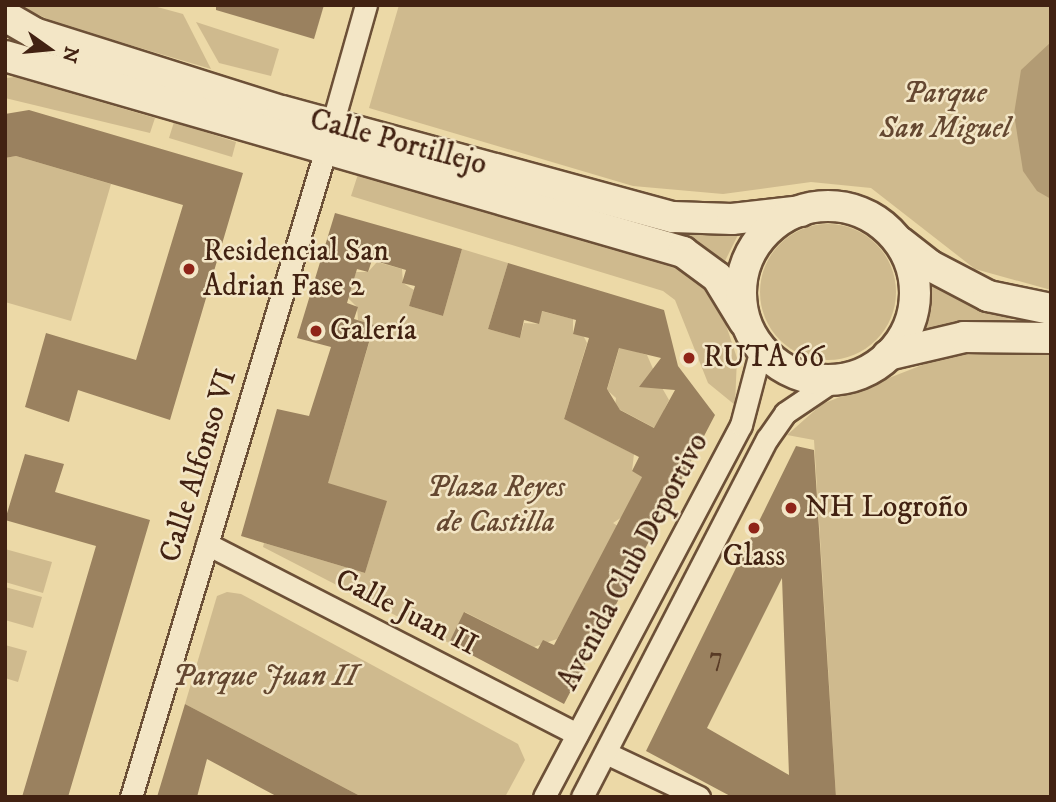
<!DOCTYPE html>
<html>
<head>
<meta charset="utf-8">
<style>
	body { margin:0 }
	#map { position:relative; width:1056px; height:802px; overflow:hidden; background:#ecd9a7; font-family:"IM FELL DW Pica",serif }
	div>[style] { position:absolute }
	[style*='--x'] { left:calc(var(--x)*1px); top:calc(var(--y)*1px); width:calc(var(--w)*1px); rotate:calc(var(--a)*1deg) }
	.green>* { inset:0; background:#cfba8e }
	.round { border-radius:50% }
	.water>* { inset:0; background:#b29b74 }
	.building>* { inset:0; background:#9a815f }
	.roads { filter:drop-shadow(2px 0 #6c5037) drop-shadow(-2px 0 #6c5037) drop-shadow(0 2px #6c5037) drop-shadow(0 -2px #6c5037) }
	.minor>* { height:21px; margin:-10.5px; padding:0 10.5px; transform-origin:10.5px; border-radius:10.5px; background:#f3e6c6 }
	.secondary>* { height:30px; margin:-15px; padding:0 15px; transform-origin:15px; border-radius:15px; background:#f3e6c6 }
	.secondary>.ring { margin:-15px; padding:0; box-sizing:content-box; background:none; border:30px solid #f3e6c6; border-radius:50% }
	.dots>* { width:19px; height:19px; translate:-50% -50%; box-sizing:border-box; border:4px solid #f3e6c6; border-radius:50% }
	span { translate:-50% -50%; white-space:nowrap; text-align:center; line-height:1.15; -webkit-text-stroke:5px #f3e6c6; paint-order:stroke }
	.number-label { font-size:26px; color:#583a25 }
	.number-label span { -webkit-text-stroke-width:0 }
	.park-label { font-size:30px; color:#654831; font-style:italic }
	.street-label { font-size:30px; color:#422212 }
	.poi-label { font-size:30px; color:#422212 }
	.left { translate:0 -50%; text-align:left }
	.frame { position:absolute; inset:0; border:7px solid #422212; pointer-events:none }
	.north { position:absolute; left:14px; top:14px; width:70px; height:70px; -webkit-text-stroke:5px #f3e6c6; paint-order:stroke; rotate:105deg; font-size:19px; font-weight:700; line-height:28px; text-align:center; color:#422212 }
	.north::after { content:''; display:block; margin:auto; width:24px; height:32px; background:#422212; clip-path:polygon(50% 0,100% 100%,50% 72%,0 100%) }
</style>
</head>
<body>
<div id="map">
	<div class="green">
		<div style="clip-path:polygon(18px 5px,150px 5px,183px 14px,211px 69px,56px 23px)"></div>
		<div style="clip-path:polygon(399px 5px,1051px 5px,1051px 290px,975px 269px,871px 188px,811px 182px,723px 194px,633px 186px,369px 108px)"></div>
		<div style="clip-path:polygon(196px 22px,279px 49px,271px 76px,219px 63px)"></div>
		<div style="clip-path:polygon(15px 77px,155px 118px,150px 133px,5px 98px,5px 78px)"></div>
		<div style="clip-path:polygon(174px 122px,236px 142px,232px 157px,169px 138px)"></div>
		<div style="clip-path:polygon(16px 156px,111px 184px,71px 321px,5px 302px,5px 158px)"></div>
		<div style="clip-path:polygon(360px 168px,667px 260px,703px 288px,726px 325px,737px 358px,735px 405px,708px 383px,675px 300px,663px 291px,351px 196px)"></div>
		<div style="clip-path:polygon(640px 221px,741px 229px,723px 265px)"></div>
		<div class="round" style="left:760px;top:224px;width:136px;height:136px"></div>
		<div style="clip-path:polygon(462px 249px,508px 263px,488px 329px,520px 338px,524px 323px,539px 324px,537px 310px,573px 319px,573px 334px,583px 335px,587px 343px,564px 419px,634px 454px,632px 471px,644px 473px,622px 517px,613px 523px,618px 526px,557px 639px,534px 647px,465px 612px,449px 643px,263px 547px,264px 543px,365px 573px,385px 507px,299px 515px,334px 462px,374px 326px,358px 320px,357px 307px,348px 298px,356px 272px,368px 272px,377px 262px,402px 269px,403px 283px,414px 290px,409px 306px,443px 316px)"></div>
		<div style="clip-path:polygon(931px 284px,1013px 319px,922px 330px)"></div>
		<div style="clip-path:polygon(633px 301px,634px 351px,647px 355px,654px 371px,649px 387px,661px 386px,669px 400px,664px 410px,696px 450px,615px 407px,616px 398px,607px 390px)"></div>
		<div style="clip-path:polygon(966px 348px,1051px 355px,1051px 797px,836px 797px,814px 440px,787px 435px,822px 404px)"></div>
		<div style="clip-path:polygon(5px 549px,52px 562px,43px 593px,5px 582px)"></div>
		<div style="clip-path:polygon(5px 587px,42px 597px,33px 628px,5px 620px)"></div>
		<div style="clip-path:polygon(227px 592px,241px 594px,518px 744px,525px 760px,505px 797px,362px 797px,185px 704px,217px 596px)"></div>
		<div style="clip-path:polygon(5px 645px,27px 651px,18px 682px,5px 678px)"></div>
	</div>
	<div class="water">
		<div style="clip-path:polygon(1051px 42px,1051px 199px,1037px 191px,1023px 171px,1014px 114px,1021px 70px)"></div>
	</div>
	<div class="building">
		<div style="clip-path:polygon(216px 5px,324px 5px,314px 39px,216px 10px)"></div>
		<div style="clip-path:polygon(29px 110px,243px 173px,170px 420px,78px 390px,69px 422px,25px 407px,46px 333px,136px 360px,183px 205px,16px 156px,5px 158px,5px 114px)"></div>
		<div style="clip-path:polygon(335px 213px,462px 249px,443px 316px,409px 306px,415px 286px,402px 283px,406px 270px,372px 260px,368px 272px,357px 269px,347px 303px,358px 307px,354px 319px,374px 325px,328px 483px,387px 501px,365px 573px,241px 536px,277px 409px,309px 416px,331px 347px,297px 338px)"></div>
		<div style="clip-path:polygon(evenodd,508px 263px,664px 310px,678px 366px,715px 415px,564px 704px,449px 643px,464px 612px,538px 649px,543px 640px,554px 645px,642px 477px,632px 471px,639px 457px,564px 419px,589px 338px,573px 334px,576px 320px,542px 311px,539px 324px,524px 320px,520px 338px,488px 329px,508px 263px,619px 348px,661px 358px,639px 387px,675px 390px,654px 428px,620px 410px,607px 389px,619px 348px)"></div>
		<div style="clip-path:polygon(evenodd,796px 446px,814px 450px,836px 797px,732px 797px,646px 751px,796px 446px,782px 578px,789px 775px,707px 728px,782px 578px)"></div>
		<div style="clip-path:polygon(25px 454px,64px 464px,55px 492px,150px 520px,68px 797px,22px 797px,96px 546px,5px 520px)"></div>
		<div style="clip-path:polygon(185px 704px,362px 797px,278px 797px,207px 759px,197px 797px,157px 797px)"></div>
	</div>
	<div class="roads">
		<div class="minor">
			<div style="--x:332;--y:125;--w:125;--a:-74.2"></div>
			<div style="--x:207;--y:544;--w:416;--a:27.2"></div>
			<div style="--x:606;--y:753;--w:103;--a:25.3"></div>
			<div style="--x:131;--y:797;--w:674;--a:-73.26"></div>
			<div style="--x:544;--y:797;--w:421;--a:-62.1"></div>
			<div style="--x:741;--y:425;--w:79;--a:-75.3"></div>
			<div style="--x:582;--y:797;--w:403;--a:-62.7"></div>
			<div style="--x:767;--y:439;--w:32;--a:-55"></div>
			<div style="--x:785;--y:413;--w:59;--a:-34"></div>
		</div>
		<div class="secondary">
			<div style="--x:5;--y:16;--w:34;--a:30"></div>
			<div style="--x:34;--y:33;--w:260;--a:17.5"></div>
			<div style="--x:282;--y:111;--w:405;--a:15.2"></div>
			<div style="--x:673;--y:217;--w:59;--a:1.9"></div>
			<div style="--x:732;--y:219;--w:69;--a:-6.6"></div>
			<div style="--x:5;--y:56;--w:706;--a:16.12"></div>
			<div style="--x:683;--y:252;--w:42;--a:36.3"></div>
			<div style="--x:717;--y:277;--w:52;--a:58.5"></div>
			<div class="ring" style="left:741px;top:206px;width:144px;height:144px"></div>
			<div style="--x:900;--y:242;--w:37;--a:38"></div>
			<div style="--x:929;--y:265;--w:67;--a:27.7"></div>
			<div style="--x:988;--y:296;--w:64;--a:11.7"></div>
			<div style="--x:888;--y:355;--w:78;--a:-13.3"></div>
			<div style="--x:964;--y:337;--w:87;--a:0.7"></div>
		</div>
	</div>
	<div class="dots">
		<div style="left:189px;top:269px;background:#8f2418"></div>
		<div style="left:316px;top:331px;background:#8f2418"></div>
		<div style="left:689px;top:358px;background:#8f2418"></div>
		<div style="left:791px;top:508px;background:#8f2418"></div>
		<div style="left:754px;top:528px;background:#8f2418"></div>
	</div>
	<div class="number-label">
		<span style="left:716px;top:658px">7</span>
	</div>
	<div class="park-label">
		<span style="left:945px;top:111px">Parque<br>San Miguel</span>
		<span style="left:496px;top:505px">Plaza Reyes<br>de Castilla</span>
		<span style="left:265px;top:677px">Parque Juan II</span>
	</div>
	<div class="street-label">
		<span style="left:398px;top:143px;rotate:15deg">Calle Portillejo</span>
		<span style="left:199px;top:466px;rotate:-73deg">Calle Alfonso VI</span>
		<span style="left:634px;top:562px;rotate:-62deg">Avenida Club Deportivo</span>
		<span style="left:406px;top:613px;rotate:27deg">Calle Juan II</span>
	</div>
	<div class="poi-label">
		<span class="left" style="left:203px;top:269px">Residencial San<br>Adrian Fase 2</span>
		<span class="left" style="left:330px;top:331px">Galería</span>
		<span class="left" style="left:703px;top:358px">RUTA 66</span>
		<span class="left" style="left:805px;top:508px">NH Logroño</span>
		<span style="left:754px;top:557px">Glass</span>
	</div>
	<div class="frame"></div>
	<div class="north">N</div>
</div>
</body>
</html>
